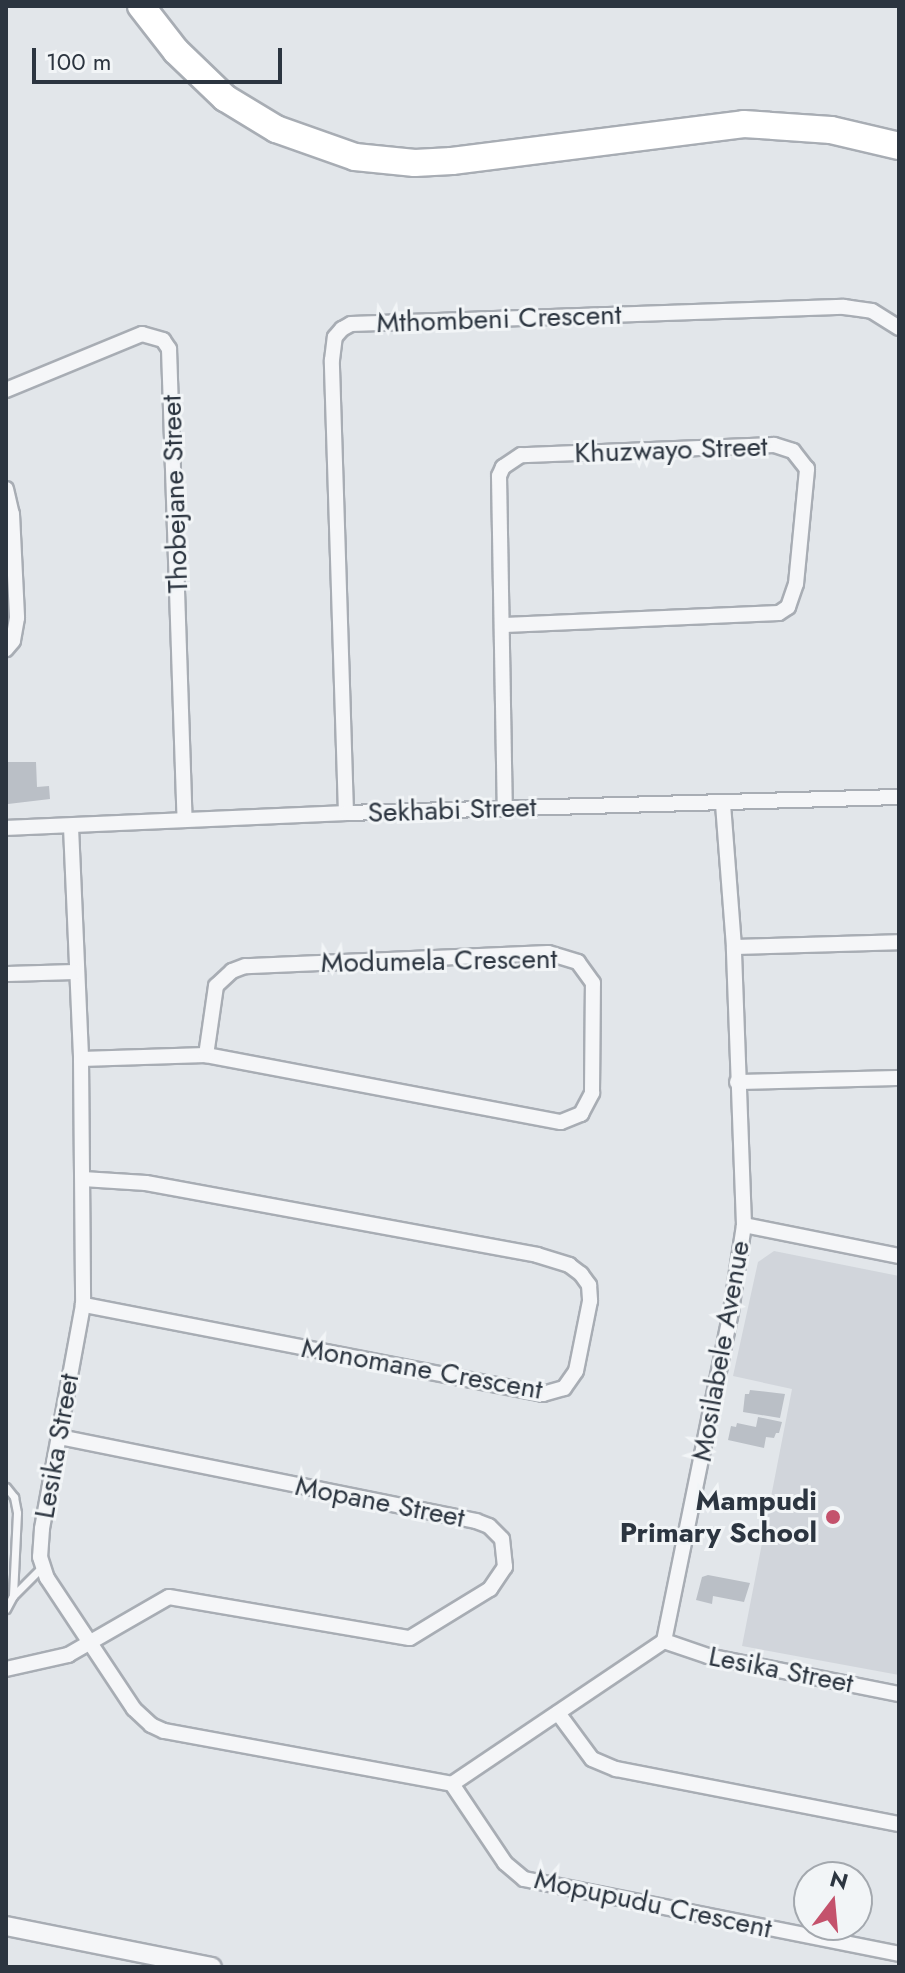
<!DOCTYPE html>
<html>
<head>
<meta charset="utf-8">
<style>
	body { margin:0 }
	#map { position:relative; width:905px; height:1973px; overflow:hidden; background:#e2e6ea; font-family:Jost,sans-serif }
	div>[style] { position:absolute }
	[style*='--x'] { left:calc(var(--x)*1px); top:calc(var(--y)*1px); width:calc(var(--w)*1px); rotate:calc(var(--a)*1deg) }
	.built>* { inset:0; background:#d1d5db }
	.building>* { inset:0; background:#babfc6 }
	.roads { filter:drop-shadow(2px 0 #a8adb4) drop-shadow(-2px 0 #a8adb4) drop-shadow(0 2px #a8adb4) drop-shadow(0 -2px #a8adb4) }
	.service>* { height:7px; margin:-3.5px; padding:0 3.5px; transform-origin:3.5px; border-radius:3.5px; background:#f5f6f8 }
	.minor>* { height:14px; margin:-7px; padding:0 7px; transform-origin:7px; border-radius:7px; background:#f5f6f8 }
	.tertiary>* { height:18px; margin:-9px; padding:0 9px; transform-origin:9px; border-radius:9px; background:#f5f6f8 }
	.motorway>* { height:26px; margin:-13px; padding:0 13px; transform-origin:13px; border-radius:13px; background:#fff }
	.dots>* { width:22px; height:22px; translate:-50% -50%; box-sizing:border-box; border:4px solid #f2f5f7; border-radius:50% }
	span { translate:-50% -50%; white-space:nowrap; text-align:center; line-height:1.15; -webkit-text-stroke:6px #f2f5f7; paint-order:stroke }
	.street-label { font-size:28px; color:#2c3540 }
	.poi-label { font-size:28px; color:#2c3540; font-weight:700 }
	.right { translate:-100% -50%; text-align:right }
	.frame { position:absolute; inset:0; border:8px solid #2c3540; pointer-events:none }
	.north { position:absolute; left:793px; top:1861px; width:80px; height:80px; box-sizing:border-box; background:#f2f5f7; border:2px solid #a3a8ae; border-radius:50%; rotate:16deg; font-size:22px; font-weight:700; line-height:32px; text-align:center; color:#2c3540 }
	.north::after { content:''; display:block; margin:auto; width:28px; height:36px; background:#c4526c; clip-path:polygon(50% 0,100% 100%,50% 72%,0 100%) }
	.scale { position:absolute; left:32px; top:48px; width:250px; height:36px; box-sizing:border-box; border:4px solid #2c3540; border-top:0; padding-left:10px; font-size:24px; line-height:28px; white-space:nowrap; color:#2c3540; -webkit-text-stroke:6px #f2f5f7; paint-order:stroke }
</style>
</head>
<body>
<div id="map">
	<div class="built">
		<div style="clip-path:polygon(774px 1251px,899px 1276px,899px 1675px,742px 1646px,792px 1389px,733px 1376px,758px 1262px)"></div>
	</div>
	<div class="building">
		<div style="clip-path:polygon(7px 762px,36px 762px,37px 787px,49px 786px,50px 799px,8px 804px)"></div>
		<div style="clip-path:polygon(750px 1390px,785px 1394px,780px 1418px,743px 1412px,745px 1394px,749px 1394px)"></div>
		<div style="clip-path:polygon(758px 1417px,782px 1422px,779px 1433px,776px 1433px,774px 1438px,766px 1437px,764px 1448px,728px 1440px,731px 1426px,736px 1427px,737px 1423px,756px 1427px)"></div>
		<div style="clip-path:polygon(708px 1575px,750px 1583px,744px 1602px,713px 1596px,712px 1604px,696px 1600px,702px 1577px)"></div>
	</div>
	<div class="roads">
		<div class="service">
			<div style="--x:6;--y:1487;--w:13;--a:51"></div>
			<div style="--x:14;--y:1497;--w:16;--a:79"></div>
			<div style="--x:17;--y:1513;--w:83;--a:92.8"></div>
			<div style="--x:6;--y:1609;--w:15;--a:-62"></div>
			<div style="--x:13;--y:1596;--w:42;--a:-45"></div>
		</div>
		<div class="minor">
			<div style="--x:6;--y:390;--w:147;--a:-22.4"></div>
			<div style="--x:142;--y:334;--w:22;--a:16"></div>
			<div style="--x:163;--y:340;--w:11;--a:56"></div>
			<div style="--x:169;--y:349;--w:471;--a:88.1"></div>
			<div style="--x:6;--y:489;--w:26;--a:77"></div>
			<div style="--x:12;--y:514;--w:104;--a:87.2"></div>
			<div style="--x:17;--y:618;--w:23;--a:100"></div>
			<div style="--x:13;--y:641;--w:11;--a:131"></div>
			<div style="--x:505;--y:625;--w:274;--a:-2.5"></div>
			<div style="--x:779;--y:613;--w:11;--a:-34"></div>
			<div style="--x:788;--y:607;--w:24;--a:-71"></div>
			<div style="--x:796;--y:584;--w:116;--a:-84.5"></div>
			<div style="--x:807;--y:469;--w:23;--a:-128"></div>
			<div style="--x:793;--y:451;--w:20;--a:-162"></div>
			<div style="--x:774;--y:445;--w:253;--a:177.7"></div>
			<div style="--x:521;--y:455;--w:22;--a:146"></div>
			<div style="--x:503;--y:467;--w:10;--a:114"></div>
			<div style="--x:499;--y:476;--w:332;--a:89"></div>
			<div style="--x:346;--y:813;--w:453;--a:-91.8"></div>
			<div style="--x:332;--y:360;--w:23;--a:-83"></div>
			<div style="--x:335;--y:337;--w:11;--a:-49"></div>
			<div style="--x:342;--y:329;--w:10;--a:-29"></div>
			<div style="--x:351;--y:324;--w:493;--a:-2"></div>
			<div style="--x:844;--y:307;--w:28;--a:8"></div>
			<div style="--x:872;--y:311;--w:32;--a:32"></div>
			<div style="--x:71;--y:827;--w:232;--a:87.5"></div>
			<div style="--x:81;--y:1059;--w:246;--a:89.5"></div>
			<div style="--x:83;--y:1305;--w:228;--a:100.4"></div>
			<div style="--x:42;--y:1529;--w:28;--a:94"></div>
			<div style="--x:40;--y:1557;--w:22;--a:72"></div>
			<div style="--x:47;--y:1578;--w:157;--a:56.4"></div>
			<div style="--x:134;--y:1709;--w:23;--a:43"></div>
			<div style="--x:151;--y:1725;--w:14;--a:25"></div>
			<div style="--x:164;--y:1731;--w:293;--a:10.4"></div>
			<div style="--x:6;--y:828;--w:340;--a:-2.5"></div>
			<div style="--x:346;--y:813;--w:553;--a:-1.66"></div>
			<div style="--x:734;--y:947;--w:165;--a:-1.7"></div>
			<div style="--x:6;--y:974;--w:70;--a:-1.6"></div>
			<div style="--x:81;--y:1059;--w:125;--a:-1.8"></div>
			<div style="--x:206;--y:1055;--w:361;--a:10.7"></div>
			<div style="--x:561;--y:1122;--w:22;--a:-22"></div>
			<div style="--x:581;--y:1114;--w:24;--a:-62"></div>
			<div style="--x:592;--y:1093;--w:110;--a:-89.5"></div>
			<div style="--x:593;--y:983;--w:26;--a:-126"></div>
			<div style="--x:578;--y:962;--w:31;--a:-163"></div>
			<div style="--x:548;--y:953;--w:303;--a:177.5"></div>
			<div style="--x:245;--y:966;--w:14;--a:159"></div>
			<div style="--x:232;--y:971;--w:22;--a:137"></div>
			<div style="--x:216;--y:986;--w:70;--a:98.2"></div>
			<div style="--x:737;--y:1082;--w:162;--a:-1.4"></div>
			<div style="--x:83;--y:1179;--w:63;--a:3.6"></div>
			<div style="--x:146;--y:1183;--w:398;--a:10.4"></div>
			<div style="--x:537;--y:1255;--w:34;--a:17"></div>
			<div style="--x:569;--y:1265;--w:15;--a:37"></div>
			<div style="--x:581;--y:1274;--w:14;--a:54"></div>
			<div style="--x:589;--y:1285;--w:16;--a:86"></div>
			<div style="--x:590;--y:1301;--w:71;--a:101.3"></div>
			<div style="--x:576;--y:1371;--w:21;--a:125"></div>
			<div style="--x:564;--y:1388;--w:22;--a:164"></div>
			<div style="--x:543;--y:1394;--w:469;--a:-169"></div>
			<div style="--x:744;--y:1225;--w:158;--a:11.3"></div>
			<div style="--x:664;--y:1641;--w:46;--a:18.8"></div>
			<div style="--x:708;--y:1656;--w:195;--a:11.3"></div>
			<div style="--x:6;--y:1669;--w:64;--a:-12.7"></div>
			<div style="--x:68;--y:1655;--w:116;--a:-29.9"></div>
			<div style="--x:169;--y:1597;--w:244;--a:9.7"></div>
			<div style="--x:410;--y:1638;--w:94;--a:-31.5"></div>
			<div style="--x:490;--y:1589;--w:27;--a:-56"></div>
			<div style="--x:505;--y:1567;--w:28;--a:-96"></div>
			<div style="--x:502;--y:1539;--w:18;--a:-135"></div>
			<div style="--x:489;--y:1526;--w:14;--a:-159"></div>
			<div style="--x:476;--y:1521;--w:426;--a:-168.6"></div>
			<div style="--x:558;--y:1713;--w:57;--a:53.5"></div>
			<div style="--x:592;--y:1759;--w:26;--a:23"></div>
			<div style="--x:616;--y:1769;--w:288;--a:11"></div>
			<div style="--x:452;--y:1784;--w:256;--a:-34"></div>
			<div style="--x:664;--y:1641;--w:337;--a:-78.5"></div>
			<div style="--x:731;--y:1311;--w:87;--a:-81.4"></div>
			<div style="--x:744;--y:1225;--w:278;--a:-92.1"></div>
			<div style="--x:734;--y:947;--w:144;--a:-94.4"></div>
			<div style="--x:452;--y:1784;--w:95;--a:56.1"></div>
			<div style="--x:505;--y:1863;--w:25;--a:40"></div>
			<div style="--x:524;--y:1879;--w:382;--a:11.3"></div>
		</div>
		<div class="tertiary">
			<div style="--x:6;--y:1926;--w:210;--a:11.3"></div>
		</div>
		<div class="motorway">
			<div style="--x:141;--y:6;--w:57;--a:52.1"></div>
			<div style="--x:176;--y:51;--w:68;--a:43.8"></div>
			<div style="--x:225;--y:98;--w:60;--a:31.3"></div>
			<div style="--x:276;--y:129;--w:84;--a:19.5"></div>
			<div style="--x:355;--y:157;--w:60;--a:5.7"></div>
			<div style="--x:415;--y:163;--w:37;--a:-3"></div>
			<div style="--x:452;--y:161;--w:294;--a:-7.2"></div>
			<div style="--x:744;--y:124;--w:87;--a:3.9"></div>
			<div style="--x:831;--y:130;--w:70;--a:13.2"></div>
		</div>
	</div>
	<div class="dots">
		<div style="left:833px;top:1517px;background:#c4526c"></div>
	</div>
	<div class="street-label">
		<span style="left:499px;top:319px;rotate:-2deg">Mthombeni Crescent</span>
		<span style="left:671px;top:450px;rotate:-2deg">Khuzwayo Street</span>
		<span style="left:175px;top:494px;rotate:-92deg">Thobejane Street</span>
		<span style="left:452px;top:810px;rotate:-2deg">Sekhabi Street</span>
		<span style="left:439px;top:961px;rotate:-1deg">Modumela Crescent</span>
		<span style="left:721px;top:1351px;rotate:-80deg">Mosilabele Avenue</span>
		<span style="left:422px;top:1369px;rotate:10deg">Monomane Crescent</span>
		<span style="left:57px;top:1446px;rotate:-80deg">Lesika Street</span>
		<span style="left:380px;top:1502px;rotate:11deg">Mopane Street</span>
		<span style="left:781px;top:1670px;rotate:11deg">Lesika Street</span>
		<span style="left:653px;top:1904px;rotate:12deg">Mopupudu Crescent</span>
	</div>
	<div class="poi-label">
		<span class="right" style="left:817px;top:1517px">Mampudi<br>Primary School</span>
	</div>
	<div class="frame"></div>
	<div class="north">N</div>
	<div class="scale">100 m</div>
</div>
</body>
</html>
